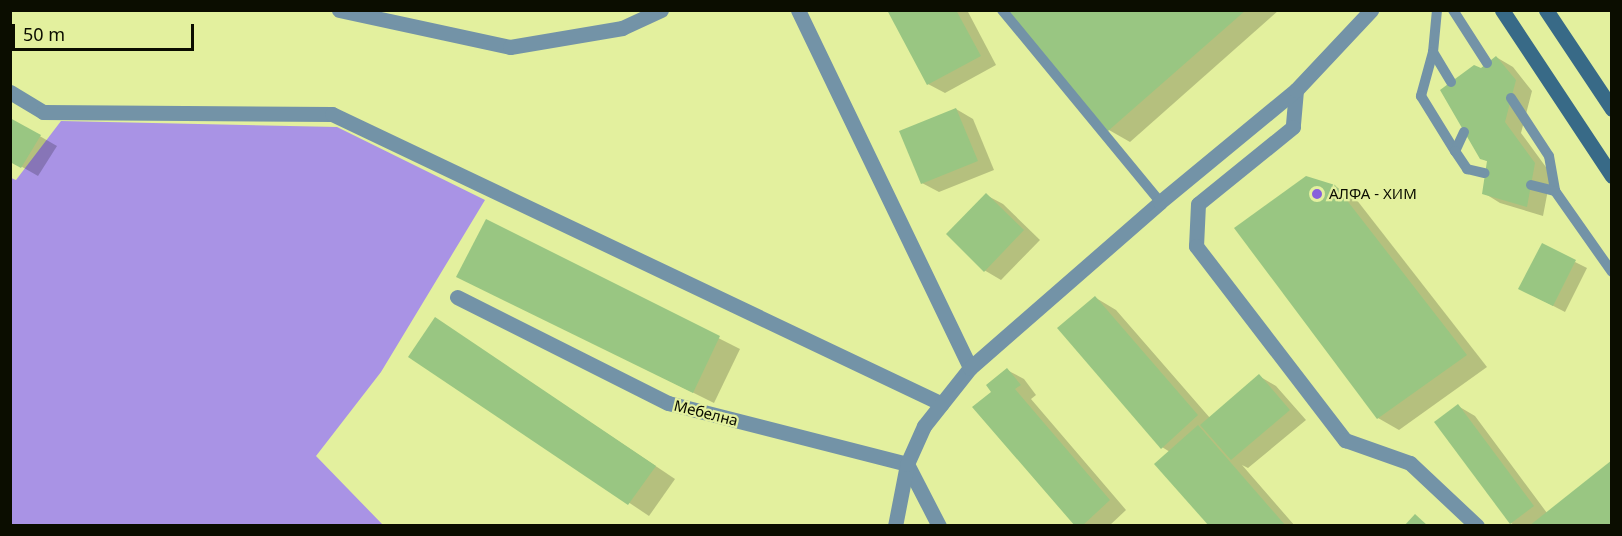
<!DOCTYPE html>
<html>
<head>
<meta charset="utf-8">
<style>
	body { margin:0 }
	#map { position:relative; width:1622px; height:536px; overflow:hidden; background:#e3f09e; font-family:"Noto Sans",sans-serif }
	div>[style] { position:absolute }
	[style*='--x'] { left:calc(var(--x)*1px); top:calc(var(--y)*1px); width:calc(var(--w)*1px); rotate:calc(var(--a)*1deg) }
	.forest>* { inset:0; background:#a993e5 }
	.shadow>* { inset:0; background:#0003 }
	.building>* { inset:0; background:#99c682 }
	.lane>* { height:10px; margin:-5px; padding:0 5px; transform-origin:5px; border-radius:5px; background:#7393a7 }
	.street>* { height:15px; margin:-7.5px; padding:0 7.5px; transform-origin:7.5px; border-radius:7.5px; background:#7393a7 }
	.secondary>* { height:15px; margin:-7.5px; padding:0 7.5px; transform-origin:7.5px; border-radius:7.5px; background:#386a87 }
	.dots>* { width:16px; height:16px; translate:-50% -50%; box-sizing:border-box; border:3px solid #e3f09e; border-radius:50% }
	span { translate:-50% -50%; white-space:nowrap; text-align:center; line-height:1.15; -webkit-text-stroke:4.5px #e3f09e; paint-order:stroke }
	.poi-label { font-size:15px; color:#0b0d00 }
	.left { translate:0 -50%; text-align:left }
	.street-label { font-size:15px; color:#0b0d00 }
	.frame { position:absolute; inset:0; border:12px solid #0b0d00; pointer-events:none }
	.scale { position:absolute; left:12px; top:24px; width:182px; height:27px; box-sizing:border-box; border:3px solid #0b0d00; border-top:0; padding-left:8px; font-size:18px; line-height:21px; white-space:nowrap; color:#0b0d00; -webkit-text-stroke:4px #e3f09e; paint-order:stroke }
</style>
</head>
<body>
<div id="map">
	<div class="forest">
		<div style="clip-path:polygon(61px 121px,337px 127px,485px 200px,381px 372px,316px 456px,383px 525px,11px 525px,11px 178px,16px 180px)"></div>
	</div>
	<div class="shadow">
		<div style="clip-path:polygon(888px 10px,967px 10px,996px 65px,945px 93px,928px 84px)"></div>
		<div style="clip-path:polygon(1279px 10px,1130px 142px,1109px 130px,1005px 11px)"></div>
		<div style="clip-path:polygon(1496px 57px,1513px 67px,1532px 91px,1521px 133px,1551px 174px,1543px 216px,1500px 203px,1484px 193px,1489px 162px,1481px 158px)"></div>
		<div style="clip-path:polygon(956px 109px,973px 119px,994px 170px,939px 192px,922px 183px)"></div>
		<div style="clip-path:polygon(10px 119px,57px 146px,38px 176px,10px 160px)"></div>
		<div style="clip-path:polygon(1335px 186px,1356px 199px,1487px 367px,1399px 430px,1378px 418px,1236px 229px)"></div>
		<div style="clip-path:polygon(986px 195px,1003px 204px,1040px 240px,1001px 280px,984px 270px)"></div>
		<div style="clip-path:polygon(487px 221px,740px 349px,714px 403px,458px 276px)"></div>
		<div style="clip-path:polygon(1575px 262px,1587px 268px,1565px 312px,1532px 295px)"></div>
		<div style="clip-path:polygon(1096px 298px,1116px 310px,1210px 418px,1259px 376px,1276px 386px,1306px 420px,1248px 468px,1242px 465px,1295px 526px,1211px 526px,1170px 452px,1162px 447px)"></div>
		<div style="clip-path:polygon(436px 319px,675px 479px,649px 516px,410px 356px)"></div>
		<div style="clip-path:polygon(1007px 370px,1024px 379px,1036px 395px,1031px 399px,1126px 510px,1109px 526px,1077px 526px,993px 392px)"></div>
		<div style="clip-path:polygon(1458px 406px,1475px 416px,1547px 513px,1612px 526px,1516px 526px,1511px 523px)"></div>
	</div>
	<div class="building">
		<div style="clip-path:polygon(887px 10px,956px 10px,981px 56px,927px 85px)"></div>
		<div style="clip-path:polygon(1002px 10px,1246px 10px,1108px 131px)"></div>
		<div style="clip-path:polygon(1496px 56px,1516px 80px,1505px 122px,1535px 163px,1527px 207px,1482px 194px,1487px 161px,1480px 159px,1440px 90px,1474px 65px,1481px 68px)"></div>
		<div style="clip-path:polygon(956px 108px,978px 161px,921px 184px,899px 131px)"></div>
		<div style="clip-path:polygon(10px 118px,41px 135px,21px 168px,10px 162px)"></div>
		<div style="clip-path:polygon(1306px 176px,1335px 185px,1467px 355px,1377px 419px,1234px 228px)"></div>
		<div style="clip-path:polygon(986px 193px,1024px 230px,984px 272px,946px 234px)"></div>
		<div style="clip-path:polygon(486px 219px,720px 336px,693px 393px,456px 277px)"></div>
		<div style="clip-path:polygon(1542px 243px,1576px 260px,1553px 306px,1518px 289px)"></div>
		<div style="clip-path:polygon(1095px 296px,1198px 415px,1161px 449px,1057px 328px)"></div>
		<div style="clip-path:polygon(435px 317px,656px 466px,628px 505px,408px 357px)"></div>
		<div style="clip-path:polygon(1007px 368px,1021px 385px,1015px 389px,1110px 500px,1082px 526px,1075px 526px,972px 407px,991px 392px,986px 385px)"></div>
		<div style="clip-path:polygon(1259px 374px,1290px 410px,1231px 460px,1200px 425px)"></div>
		<div style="clip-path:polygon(1458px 404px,1534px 506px,1510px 524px,1434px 422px)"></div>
		<div style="clip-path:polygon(1198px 425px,1286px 526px,1209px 526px,1154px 464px)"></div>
		<div style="clip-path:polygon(1612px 460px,1612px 526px,1529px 526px)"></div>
		<div style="clip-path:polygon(1415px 514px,1428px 526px,1404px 526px)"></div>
	</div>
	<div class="lane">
		<div style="--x:1002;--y:10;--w:249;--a:50.5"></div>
		<div style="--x:1437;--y:10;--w:42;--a:95.4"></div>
		<div style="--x:1433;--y:52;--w:35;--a:59"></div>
		<div style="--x:1453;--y:10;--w:63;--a:57.3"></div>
		<div style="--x:1433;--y:52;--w:46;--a:105.3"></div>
		<div style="--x:1421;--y:96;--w:65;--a:58.3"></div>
		<div style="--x:1511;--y:98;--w:69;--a:56.8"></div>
		<div style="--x:1549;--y:156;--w:36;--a:80"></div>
		<div style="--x:1464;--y:132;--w:21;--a:115"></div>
		<div style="--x:1455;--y:151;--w:22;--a:56"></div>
		<div style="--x:1467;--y:169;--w:18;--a:13"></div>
		<div style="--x:1531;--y:185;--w:25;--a:14"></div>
		<div style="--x:1555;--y:191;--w:99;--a:54.9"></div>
	</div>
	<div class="street">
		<div style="--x:339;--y:10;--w:175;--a:12.2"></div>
		<div style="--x:510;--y:47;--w:114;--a:-9.6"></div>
		<div style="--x:622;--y:28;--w:43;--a:-24.8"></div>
		<div style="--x:798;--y:10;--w:397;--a:64.3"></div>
		<div style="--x:1296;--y:90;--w:37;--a:95"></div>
		<div style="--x:1293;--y:127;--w:122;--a:141"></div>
		<div style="--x:1198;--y:204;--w:42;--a:92.7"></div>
		<div style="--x:1196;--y:246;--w:245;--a:52.5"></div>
		<div style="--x:1345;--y:440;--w:69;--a:19.5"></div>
		<div style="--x:1410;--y:463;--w:92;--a:43.2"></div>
		<div style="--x:10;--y:92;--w:39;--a:31"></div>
		<div style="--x:43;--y:112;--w:289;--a:0.4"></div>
		<div style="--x:332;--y:114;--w:675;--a:25.43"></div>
		<div style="--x:457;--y:297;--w:236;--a:26.7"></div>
		<div style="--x:668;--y:403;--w:247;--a:14.3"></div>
		<div style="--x:907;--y:464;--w:70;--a:62.7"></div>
		<div style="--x:895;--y:526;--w:63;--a:-79"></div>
		<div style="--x:907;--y:464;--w:42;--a:-65.9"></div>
		<div style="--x:924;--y:426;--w:74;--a:-51.6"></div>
		<div style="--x:970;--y:368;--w:252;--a:-41.1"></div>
		<div style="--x:1160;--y:202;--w:176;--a:-39.5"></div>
		<div style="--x:1296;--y:90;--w:110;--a:-46.8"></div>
	</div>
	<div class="secondary">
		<div style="--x:1502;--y:10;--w:199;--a:56.5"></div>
		<div style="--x:1546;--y:10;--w:119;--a:56.3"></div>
	</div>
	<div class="dots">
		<div style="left:1317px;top:194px;background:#8860db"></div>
	</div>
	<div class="poi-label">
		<span class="left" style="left:1329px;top:194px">АЛФА - ХИМ</span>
	</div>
	<div class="street-label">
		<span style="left:706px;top:413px;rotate:14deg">Мебелна</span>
	</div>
	<div class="frame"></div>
	<div class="scale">50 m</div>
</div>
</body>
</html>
